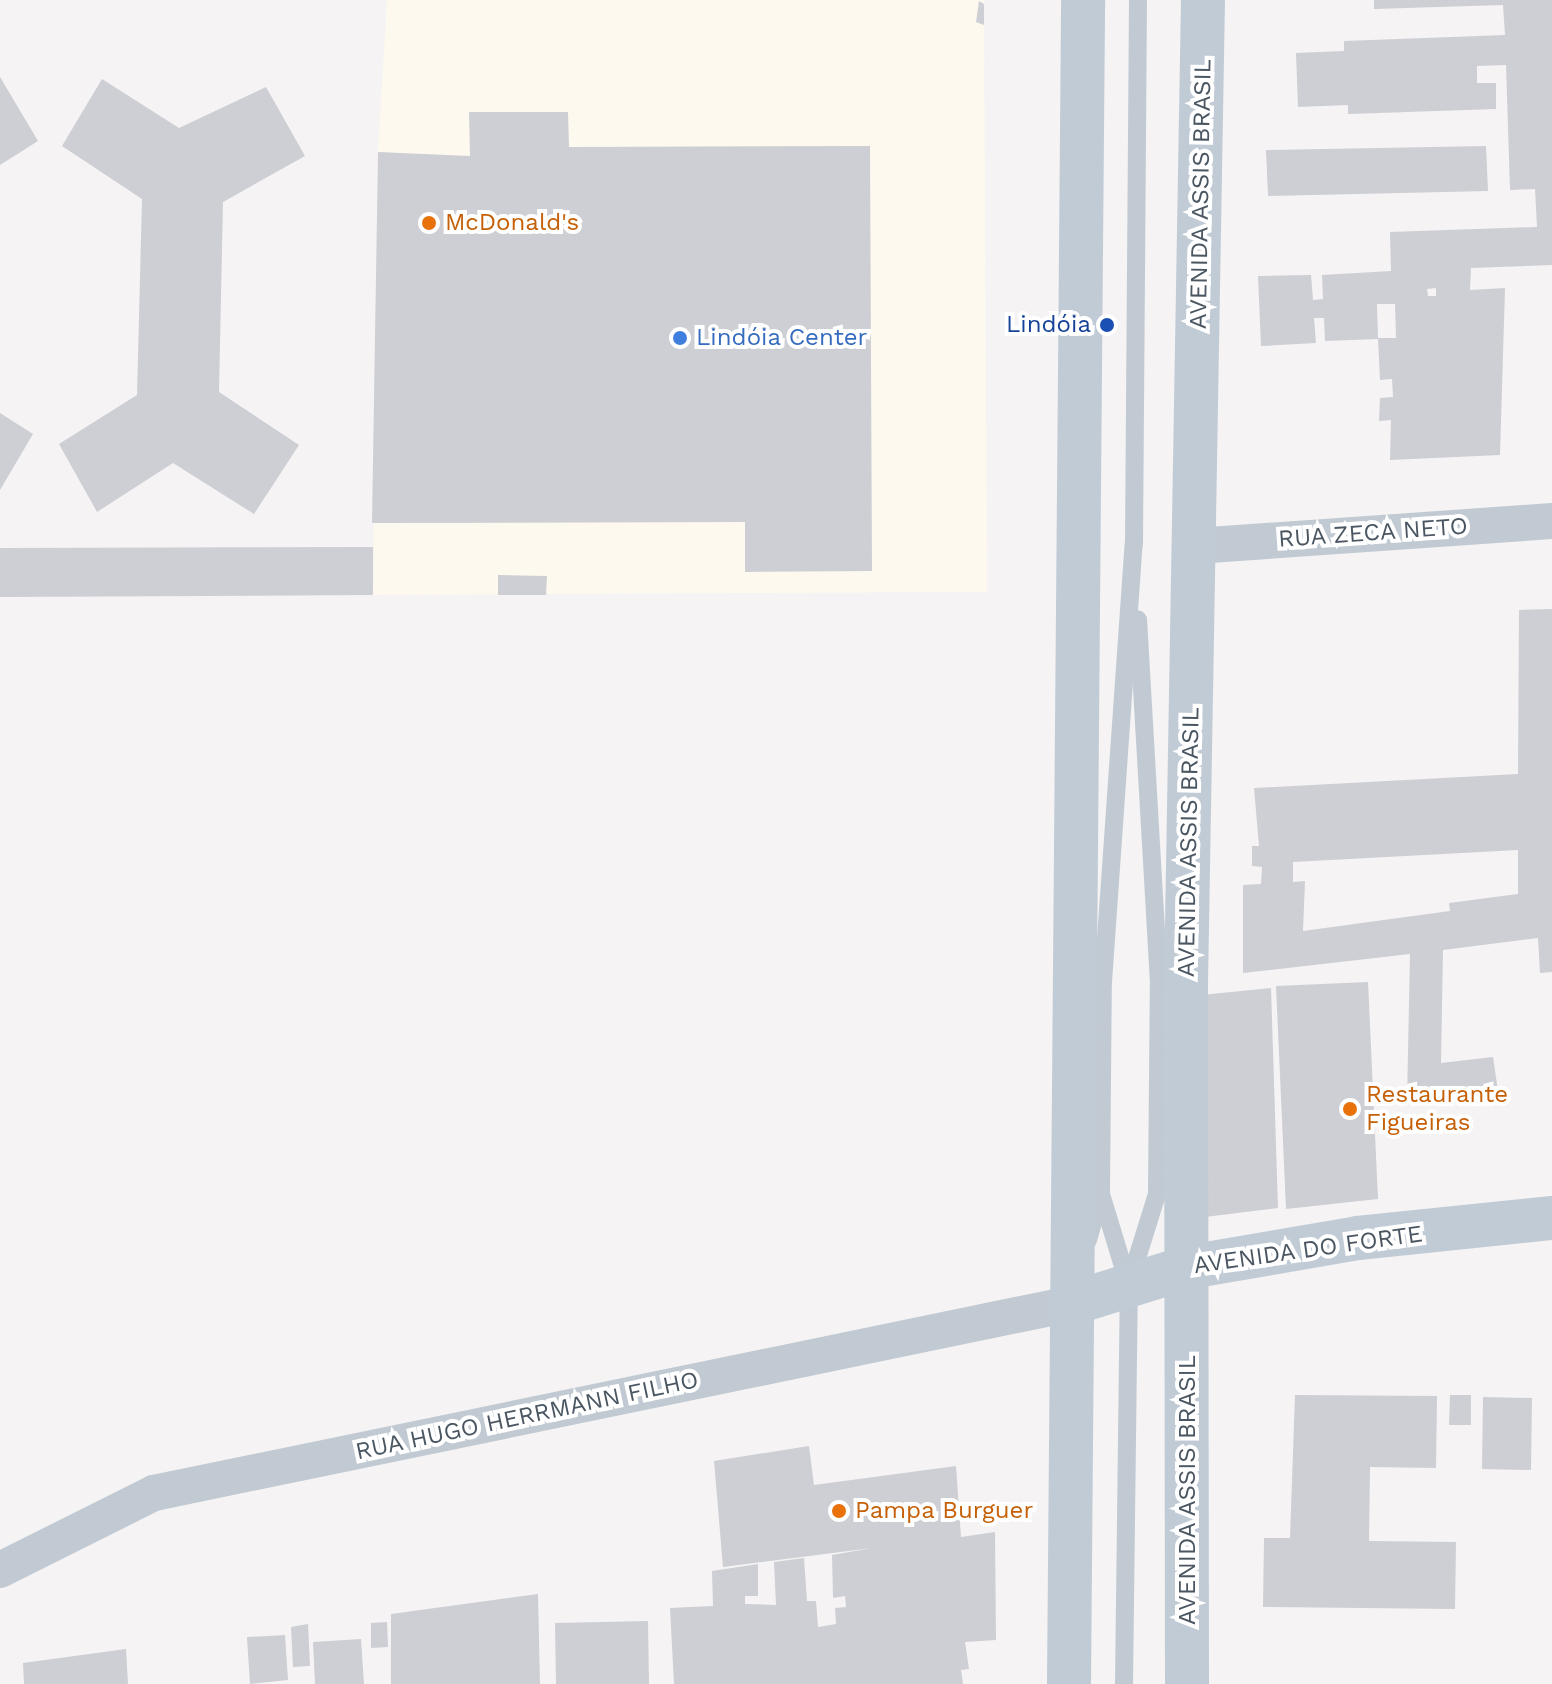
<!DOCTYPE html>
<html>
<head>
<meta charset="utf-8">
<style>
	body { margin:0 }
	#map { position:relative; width:1552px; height:1684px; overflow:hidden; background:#f5f3f3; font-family:"Work Sans",sans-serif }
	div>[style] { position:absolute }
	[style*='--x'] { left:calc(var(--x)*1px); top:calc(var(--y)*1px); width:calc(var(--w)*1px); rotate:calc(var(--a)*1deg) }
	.commercial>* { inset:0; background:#fdf9ef }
	.building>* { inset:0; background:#cdcfd5 }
	.service>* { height:18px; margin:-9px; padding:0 9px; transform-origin:9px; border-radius:9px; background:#c1cad2 }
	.minor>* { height:36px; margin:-18px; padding:0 18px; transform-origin:18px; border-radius:18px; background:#c1cad2 }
	.secondary>* { height:44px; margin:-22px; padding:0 22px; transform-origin:22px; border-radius:22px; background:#c1cbd6 }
	.dots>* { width:22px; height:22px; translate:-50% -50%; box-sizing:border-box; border:4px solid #fff; border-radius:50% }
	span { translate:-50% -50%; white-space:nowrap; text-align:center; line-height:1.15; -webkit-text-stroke:8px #fff; paint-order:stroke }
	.street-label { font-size:24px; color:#4a5661 }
	.food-label { font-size:24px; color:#c56008 }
	.left { translate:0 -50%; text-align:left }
	.transit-label { font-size:24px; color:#164399 }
	.right { translate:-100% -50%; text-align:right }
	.shop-label { font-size:24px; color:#366cbe }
</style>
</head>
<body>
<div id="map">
	<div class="commercial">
		<div style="clip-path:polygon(387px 0,984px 0,987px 592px,373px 595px,378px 152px)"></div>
	</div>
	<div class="building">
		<div style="clip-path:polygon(evenodd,1374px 0,1552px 0,1552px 265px,1471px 268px,1470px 290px,1505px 288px,1500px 455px,1390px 460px,1391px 420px,1379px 421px,1380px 398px,1393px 397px,1392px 379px,1380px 380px,1378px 339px,1325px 341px,1324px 318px,1314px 318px,1316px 343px,1261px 346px,1258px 276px,1311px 275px,1313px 300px,1323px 299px,1322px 275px,1391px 271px,1390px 232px,1537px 227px,1535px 189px,1510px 190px,1506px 65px,1477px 66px,1477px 83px,1496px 83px,1496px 109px,1348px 114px,1348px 105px,1298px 107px,1296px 53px,1344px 51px,1344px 41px,1505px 35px,1503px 5px,1374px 9px,1374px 0,1436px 288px,1436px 296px,1428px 296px,1427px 289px,1436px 288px,1374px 0,1377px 304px,1395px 304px,1396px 338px,1378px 338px,1377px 304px)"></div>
		<div style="clip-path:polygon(979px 1px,984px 4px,984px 25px,976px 22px)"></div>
		<div style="clip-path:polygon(0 77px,38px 141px,0 165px)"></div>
		<div style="clip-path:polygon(102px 79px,179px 128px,266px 87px,305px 156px,223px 202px,219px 392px,299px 445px,254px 514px,173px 463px,97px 512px,59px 444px,137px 395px,142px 199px,62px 146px)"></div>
		<div style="clip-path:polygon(469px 112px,568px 112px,569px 147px,870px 146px,872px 571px,745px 572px,745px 522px,372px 523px,378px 152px,470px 156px)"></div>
		<div style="clip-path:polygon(1486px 146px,1488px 191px,1268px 196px,1266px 150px)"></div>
		<div style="clip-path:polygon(0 413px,33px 434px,0 490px)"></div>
		<div style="clip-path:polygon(373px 547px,373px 595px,0 597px,0 548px)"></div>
		<div style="clip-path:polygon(498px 575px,547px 576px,546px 595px,498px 595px)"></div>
		<div style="clip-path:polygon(evenodd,1552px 609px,1552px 972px,1540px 973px,1538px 938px,1443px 950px,1441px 1063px,1493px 1057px,1498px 1091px,1407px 1101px,1410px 954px,1243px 973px,1243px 885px,1261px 884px,1262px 867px,1252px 866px,1252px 846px,1259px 846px,1254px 788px,1518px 774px,1519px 610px,1552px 609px,1518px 850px,1518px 894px,1449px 903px,1450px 911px,1303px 931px,1305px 881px,1293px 882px,1293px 862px,1518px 850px)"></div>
		<div style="clip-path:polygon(1368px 982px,1378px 1199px,1286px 1209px,1276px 986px)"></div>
		<div style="clip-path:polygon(1271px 988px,1278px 1208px,1205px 1217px,1201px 995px)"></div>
		<div style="clip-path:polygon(1295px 1395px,1437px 1396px,1436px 1468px,1370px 1467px,1369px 1541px,1456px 1542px,1455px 1609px,1263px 1607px,1264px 1538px,1290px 1538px)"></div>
		<div style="clip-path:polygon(1450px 1395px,1471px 1395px,1471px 1425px,1449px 1425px)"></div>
		<div style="clip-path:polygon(1483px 1397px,1532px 1398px,1531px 1470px,1482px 1469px)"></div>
		<div style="clip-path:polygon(809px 1446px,814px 1485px,956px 1466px,961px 1537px,995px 1532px,996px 1640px,965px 1642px,969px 1669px,961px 1670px,963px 1684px,674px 1684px,670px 1608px,713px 1606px,712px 1571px,758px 1564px,758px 1596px,745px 1596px,745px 1604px,776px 1605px,774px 1562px,804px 1558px,807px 1601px,816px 1601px,818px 1627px,836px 1624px,835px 1608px,846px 1607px,845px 1596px,833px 1598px,832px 1555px,872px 1548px,723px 1567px,714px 1461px)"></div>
		<div style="clip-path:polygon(538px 1594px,540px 1684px,391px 1684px,391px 1614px)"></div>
		<div style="clip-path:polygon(648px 1621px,649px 1684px,556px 1684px,555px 1623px)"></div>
		<div style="clip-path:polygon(387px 1622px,388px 1647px,371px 1648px,371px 1623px)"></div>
		<div style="clip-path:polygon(308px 1624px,310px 1666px,293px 1667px,291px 1627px)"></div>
		<div style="clip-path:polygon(285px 1635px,288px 1680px,250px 1684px,247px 1637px)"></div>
		<div style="clip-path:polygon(361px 1639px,364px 1684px,315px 1684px,313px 1642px)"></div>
		<div style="clip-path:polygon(126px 1649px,128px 1684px,24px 1684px,23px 1663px)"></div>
	</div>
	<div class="service">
		<div style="--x:1101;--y:1194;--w:93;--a:73.1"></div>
		<div style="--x:1088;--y:1240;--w:48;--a:-74.2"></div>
		<div style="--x:1101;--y:1194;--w:212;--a:-89.5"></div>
		<div style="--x:1103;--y:982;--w:439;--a:-86"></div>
		<div style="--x:1134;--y:544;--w:544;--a:-89.58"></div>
		<div style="--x:1124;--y:1684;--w:400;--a:-89.3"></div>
		<div style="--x:1129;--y:1284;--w:94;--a:-72.7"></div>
		<div style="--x:1157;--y:1194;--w:211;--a:-89.5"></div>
		<div style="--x:1159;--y:983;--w:364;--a:-93.3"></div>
	</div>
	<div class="minor">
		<div style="--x:1195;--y:546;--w:358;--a:-4"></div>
		<div style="--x:0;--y:1570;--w:172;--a:-26.6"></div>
		<div style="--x:154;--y:1493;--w:935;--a:-11.66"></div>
	</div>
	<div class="secondary">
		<div style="--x:1070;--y:1304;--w:125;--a:-17.3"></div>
		<div style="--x:1189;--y:1267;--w:171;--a:-9.7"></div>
		<div style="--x:1358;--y:1238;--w:195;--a:-5.9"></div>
		<div style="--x:1069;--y:1684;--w:1684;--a:-89.52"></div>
		<div style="--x:1187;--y:1684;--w:701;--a:-90.08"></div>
		<div style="--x:1186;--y:983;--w:983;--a:-89.01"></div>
	</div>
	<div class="dots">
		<div style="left:429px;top:223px;background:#e8710a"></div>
		<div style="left:1107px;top:325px;background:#1a4fb4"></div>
		<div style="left:680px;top:338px;background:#3f7fe0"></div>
		<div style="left:1350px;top:1109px;background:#e8710a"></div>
		<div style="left:839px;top:1511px;background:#e8710a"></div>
	</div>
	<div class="street-label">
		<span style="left:1201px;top:194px;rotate:-89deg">AVENIDA ASSIS BRASIL</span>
		<span style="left:1373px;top:533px;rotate:-4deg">RUA ZECA NETO</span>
		<span style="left:1189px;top:842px;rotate:-89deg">AVENIDA ASSIS BRASIL</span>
		<span style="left:1308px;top:1250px;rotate:-8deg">AVENIDA DO FORTE</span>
		<span style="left:527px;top:1416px;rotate:-12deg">RUA HUGO HERRMANN FILHO</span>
		<span style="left:1188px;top:1490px;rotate:-90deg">AVENIDA ASSIS BRASIL</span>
	</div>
	<div class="food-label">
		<span class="left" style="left:445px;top:223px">McDonald's</span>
		<span class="left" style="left:1366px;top:1109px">Restaurante<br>Figueiras</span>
		<span class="left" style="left:855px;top:1511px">Pampa Burguer</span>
	</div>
	<div class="transit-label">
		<span class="right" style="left:1091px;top:325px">Lindóia</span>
	</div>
	<div class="shop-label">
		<span class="left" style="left:696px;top:338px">Lindóia Center</span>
	</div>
</div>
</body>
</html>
